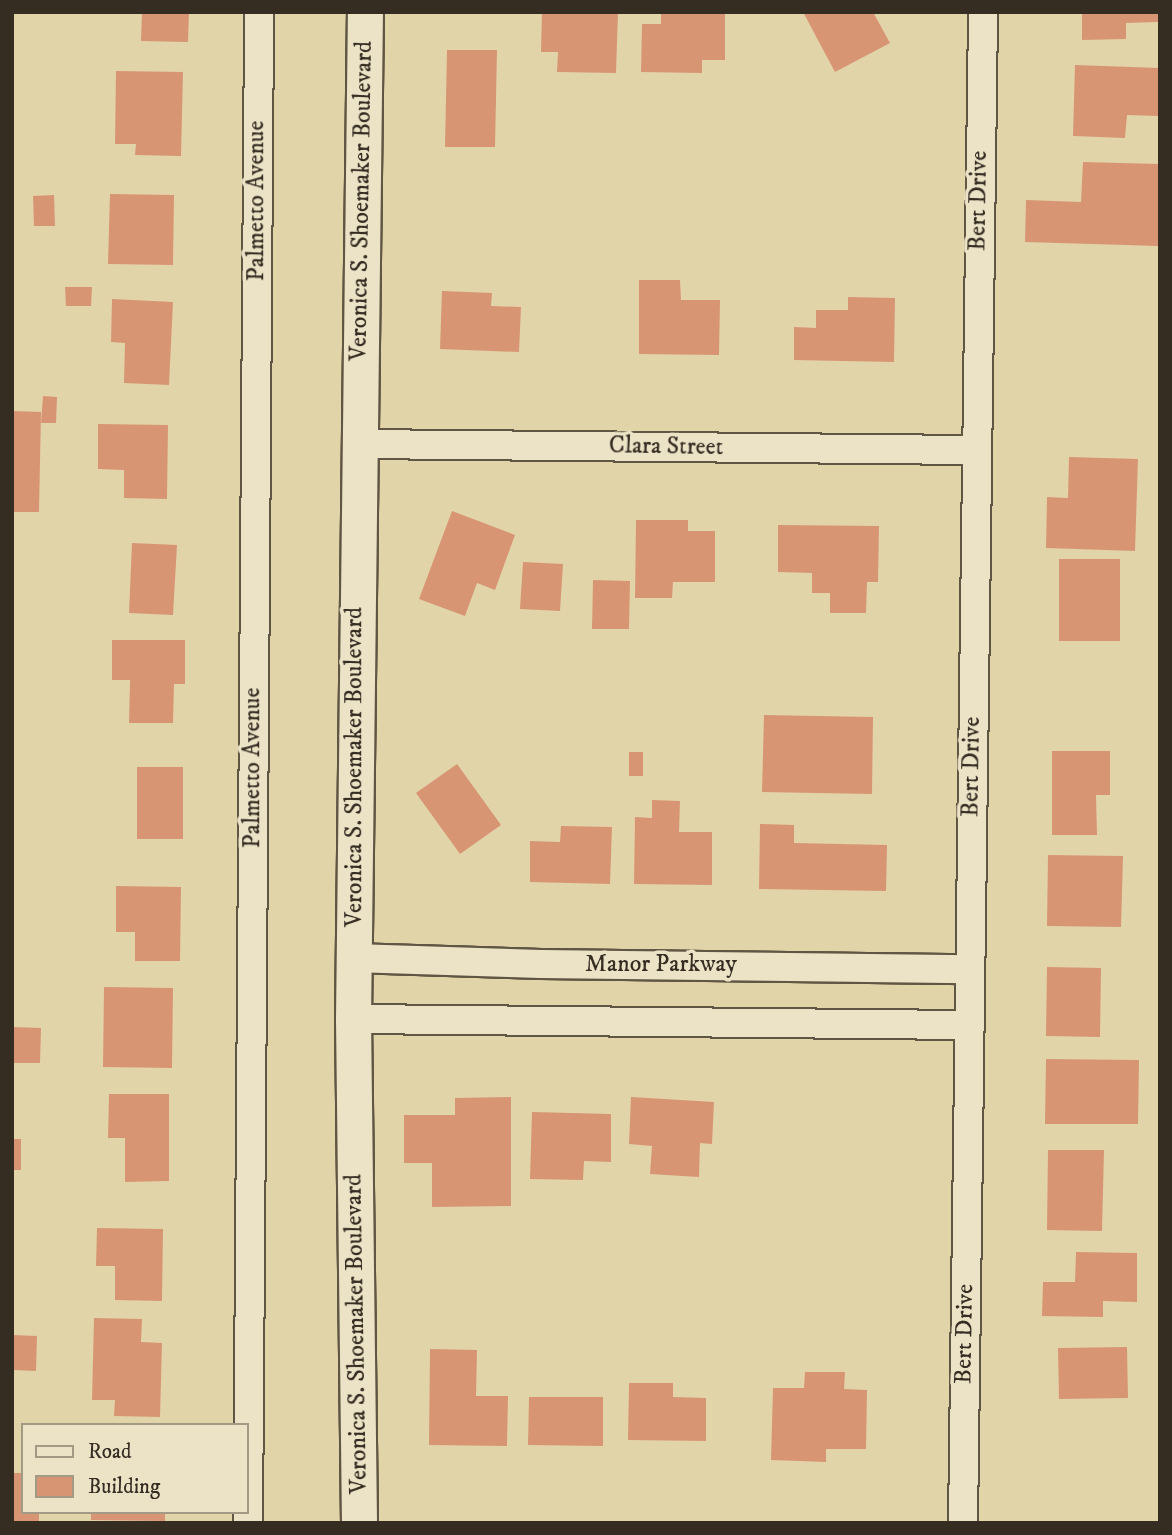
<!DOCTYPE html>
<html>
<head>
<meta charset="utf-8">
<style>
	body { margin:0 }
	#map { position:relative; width:1172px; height:1535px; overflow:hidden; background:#e2d4a9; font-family:"IM FELL DW Pica",serif }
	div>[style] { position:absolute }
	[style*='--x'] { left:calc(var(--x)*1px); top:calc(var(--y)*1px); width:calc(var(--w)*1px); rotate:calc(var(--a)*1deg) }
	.building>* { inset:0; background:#d89574 }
	.roads { filter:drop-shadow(2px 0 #605644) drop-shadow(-2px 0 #605644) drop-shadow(0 2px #605644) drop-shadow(0 -2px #605644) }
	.minor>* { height:28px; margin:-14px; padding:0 14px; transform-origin:14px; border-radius:14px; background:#ece3c7 }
	.tertiary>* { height:35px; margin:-17.5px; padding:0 17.5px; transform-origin:17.5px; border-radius:17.5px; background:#ece3c7 }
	span { translate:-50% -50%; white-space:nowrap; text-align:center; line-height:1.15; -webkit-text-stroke:7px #ece3c7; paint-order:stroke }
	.street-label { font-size:24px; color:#352c22 }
	.frame { position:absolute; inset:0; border:14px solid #352c22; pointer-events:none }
	.legend { position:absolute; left:21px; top:1423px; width:228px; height:91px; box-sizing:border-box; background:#ece3c7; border:2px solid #a39a85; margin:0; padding:9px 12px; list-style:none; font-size:21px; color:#352c22 }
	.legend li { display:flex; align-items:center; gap:14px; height:35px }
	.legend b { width:35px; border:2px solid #a39a85 }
</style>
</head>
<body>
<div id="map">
	<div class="building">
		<div style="clip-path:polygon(142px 12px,189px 12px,188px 42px,141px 41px)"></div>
		<div style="clip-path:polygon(542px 12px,618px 12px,616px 73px,557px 72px,558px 52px,541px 52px)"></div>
		<div style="clip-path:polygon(661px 12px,725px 12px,725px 60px,702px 60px,702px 73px,641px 72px,642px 24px,661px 24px)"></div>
		<div style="clip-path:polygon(803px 12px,873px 12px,890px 43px,835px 72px)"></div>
		<div style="clip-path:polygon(1082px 12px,1158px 12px,1158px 22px,1126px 23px,1126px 39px,1082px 40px)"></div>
		<div style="clip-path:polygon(447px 50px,497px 50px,495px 147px,445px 147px)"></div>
		<div style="clip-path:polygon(1075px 65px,1160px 68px,1158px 116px,1127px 115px,1125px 138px,1073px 136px)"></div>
		<div style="clip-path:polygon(116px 71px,183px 72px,181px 156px,135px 155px,136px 144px,115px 144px)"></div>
		<div style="clip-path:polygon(1083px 162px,1160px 164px,1158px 246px,1025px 242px,1026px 200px,1081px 202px)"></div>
		<div style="clip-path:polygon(110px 194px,174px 195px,173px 265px,108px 264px)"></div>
		<div style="clip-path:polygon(54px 195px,55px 226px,34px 226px,33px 196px)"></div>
		<div style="clip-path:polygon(639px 280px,680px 280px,681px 300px,720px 300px,719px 355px,639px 354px)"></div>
		<div style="clip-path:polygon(65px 287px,92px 287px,91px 306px,66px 306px)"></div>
		<div style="clip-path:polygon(442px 291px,492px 293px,491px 306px,521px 307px,519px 352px,440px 349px)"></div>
		<div style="clip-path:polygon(848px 297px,895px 298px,894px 362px,794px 360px,794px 327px,816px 328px,816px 310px,848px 310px)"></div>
		<div style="clip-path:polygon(112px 299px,173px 302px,169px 385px,124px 383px,125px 343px,111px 342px)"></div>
		<div style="clip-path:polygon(43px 396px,57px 397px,56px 423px,41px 423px)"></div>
		<div style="clip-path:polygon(12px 411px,41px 412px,39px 512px,12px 512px)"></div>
		<div style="clip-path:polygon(98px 424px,168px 425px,167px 499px,124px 498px,124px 470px,98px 469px)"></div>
		<div style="clip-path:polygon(1069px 457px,1138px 459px,1135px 551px,1046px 548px,1047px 497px,1068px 498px)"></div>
		<div style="clip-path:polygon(452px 511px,515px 535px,495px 590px,477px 583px,465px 616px,419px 599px)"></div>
		<div style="clip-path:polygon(636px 520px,688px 520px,688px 531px,715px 531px,715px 582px,673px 582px,672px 598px,635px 598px)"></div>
		<div style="clip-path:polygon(778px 525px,879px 526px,878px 582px,867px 582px,866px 613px,830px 613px,830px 593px,812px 593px,812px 573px,778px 572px)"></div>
		<div style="clip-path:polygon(132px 543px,177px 545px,173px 615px,129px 613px)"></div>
		<div style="clip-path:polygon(1059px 559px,1120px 559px,1120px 641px,1059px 641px)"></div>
		<div style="clip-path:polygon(523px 562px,563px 564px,560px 611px,520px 609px)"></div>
		<div style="clip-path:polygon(593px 580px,630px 581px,629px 629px,592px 629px)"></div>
		<div style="clip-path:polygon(112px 640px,185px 640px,185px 684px,174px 684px,173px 723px,129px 723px,130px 680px,112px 680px)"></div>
		<div style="clip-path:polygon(764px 715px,873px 717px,872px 794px,762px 792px)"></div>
		<div style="clip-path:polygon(1052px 751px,1110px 751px,1110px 795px,1096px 795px,1097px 835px,1052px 835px)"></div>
		<div style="clip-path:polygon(629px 752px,643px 752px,643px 776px,629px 776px)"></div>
		<div style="clip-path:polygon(457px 764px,501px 825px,460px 854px,416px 793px)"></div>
		<div style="clip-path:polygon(137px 767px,183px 767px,183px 839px,137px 839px)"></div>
		<div style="clip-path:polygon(652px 800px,680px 801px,679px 832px,712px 832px,712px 885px,634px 884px,635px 817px,652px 818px)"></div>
		<div style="clip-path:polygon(760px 824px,794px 825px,794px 843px,887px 845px,886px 891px,759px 889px)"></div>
		<div style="clip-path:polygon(561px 826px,612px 827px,610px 884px,530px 882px,530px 841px,560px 842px)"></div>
		<div style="clip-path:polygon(1048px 855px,1123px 856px,1121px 927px,1047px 926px)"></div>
		<div style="clip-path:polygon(116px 886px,181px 887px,180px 961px,135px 961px,135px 932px,116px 932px)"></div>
		<div style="clip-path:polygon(1047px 967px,1101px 968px,1100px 1037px,1046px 1036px)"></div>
		<div style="clip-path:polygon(104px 987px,173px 988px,172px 1068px,103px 1067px)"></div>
		<div style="clip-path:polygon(12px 1027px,41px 1028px,40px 1063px,12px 1063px)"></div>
		<div style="clip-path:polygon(1046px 1059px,1139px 1060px,1138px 1124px,1045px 1124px)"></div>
		<div style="clip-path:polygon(109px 1094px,169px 1094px,169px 1181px,125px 1182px,125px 1138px,108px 1138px)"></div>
		<div style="clip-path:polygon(511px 1097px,511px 1206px,432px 1207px,432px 1163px,404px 1163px,404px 1115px,455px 1115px,455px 1098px)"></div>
		<div style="clip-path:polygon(631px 1097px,714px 1102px,712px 1144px,700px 1143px,699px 1177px,650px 1174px,652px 1146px,629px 1144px)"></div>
		<div style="clip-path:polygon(532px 1112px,611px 1114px,611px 1162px,584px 1161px,583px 1180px,530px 1179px)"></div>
		<div style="clip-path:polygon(12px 1139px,21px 1139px,21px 1170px,12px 1170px)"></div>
		<div style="clip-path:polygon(1048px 1150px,1104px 1150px,1102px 1231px,1047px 1230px)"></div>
		<div style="clip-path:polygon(97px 1228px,163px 1229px,162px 1301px,115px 1300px,115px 1266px,96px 1266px)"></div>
		<div style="clip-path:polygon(1076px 1252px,1137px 1253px,1137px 1302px,1103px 1301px,1103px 1317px,1042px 1316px,1043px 1282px,1075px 1282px)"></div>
		<div style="clip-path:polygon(94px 1318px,142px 1319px,141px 1342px,162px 1343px,160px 1417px,114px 1416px,115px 1400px,92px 1400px)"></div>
		<div style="clip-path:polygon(12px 1335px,37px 1336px,36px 1371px,12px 1370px)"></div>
		<div style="clip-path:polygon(1127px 1347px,1128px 1398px,1059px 1399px,1058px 1348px)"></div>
		<div style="clip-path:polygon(430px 1349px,477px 1350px,476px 1396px,508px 1396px,507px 1446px,429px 1445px)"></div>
		<div style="clip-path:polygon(805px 1372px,845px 1372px,844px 1389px,867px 1390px,866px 1449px,826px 1449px,826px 1462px,771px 1460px,773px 1388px,804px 1388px)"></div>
		<div style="clip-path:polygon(629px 1383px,673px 1383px,673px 1397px,706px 1398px,706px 1441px,628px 1440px)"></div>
		<div style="clip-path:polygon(529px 1397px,603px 1397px,603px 1446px,528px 1445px)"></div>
		<div style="clip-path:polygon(12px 1473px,23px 1473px,23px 1512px,39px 1512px,39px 1523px,12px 1523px)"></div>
		<div style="clip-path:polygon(91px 1512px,165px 1512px,165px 1521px,91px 1520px)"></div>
	</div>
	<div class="roads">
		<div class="minor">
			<div style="--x:358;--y:444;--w:617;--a:0.56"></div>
			<div style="--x:353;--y:958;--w:188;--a:1.8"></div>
			<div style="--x:541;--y:964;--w:428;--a:0.7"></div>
			<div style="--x:353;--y:1019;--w:615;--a:0.56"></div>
			<div style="--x:248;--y:1523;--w:1511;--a:-89.58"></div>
			<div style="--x:963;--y:1523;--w:1511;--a:-89.24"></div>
		</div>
		<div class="tertiary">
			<div style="--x:359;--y:1523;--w:504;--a:-90.68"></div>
			<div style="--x:353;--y:1019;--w:1007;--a:-89.32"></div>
		</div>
	</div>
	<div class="street-label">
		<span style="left:257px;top:201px;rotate:-90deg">Palmetto Avenue</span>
		<span style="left:362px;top:201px;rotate:-89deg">Veronica S. Shoemaker Boulevard</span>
		<span style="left:979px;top:201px;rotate:-89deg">Bert Drive</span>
		<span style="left:666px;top:447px;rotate:1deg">Clara Street</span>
		<span style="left:355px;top:767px;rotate:-90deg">Veronica S. Shoemaker Boulevard</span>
		<span style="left:972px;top:767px;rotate:-89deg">Bert Drive</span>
		<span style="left:253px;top:768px;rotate:-90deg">Palmetto Avenue</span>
		<span style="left:661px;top:965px">Manor Parkway</span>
		<span style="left:357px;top:1334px;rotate:-91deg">Veronica S. Shoemaker Boulevard</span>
		<span style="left:965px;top:1334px;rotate:-89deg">Bert Drive</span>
	</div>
	<div class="frame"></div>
	<ul class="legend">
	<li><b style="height:9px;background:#ece3c7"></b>Road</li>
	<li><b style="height:19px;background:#d89574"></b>Building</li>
	</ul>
</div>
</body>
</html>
